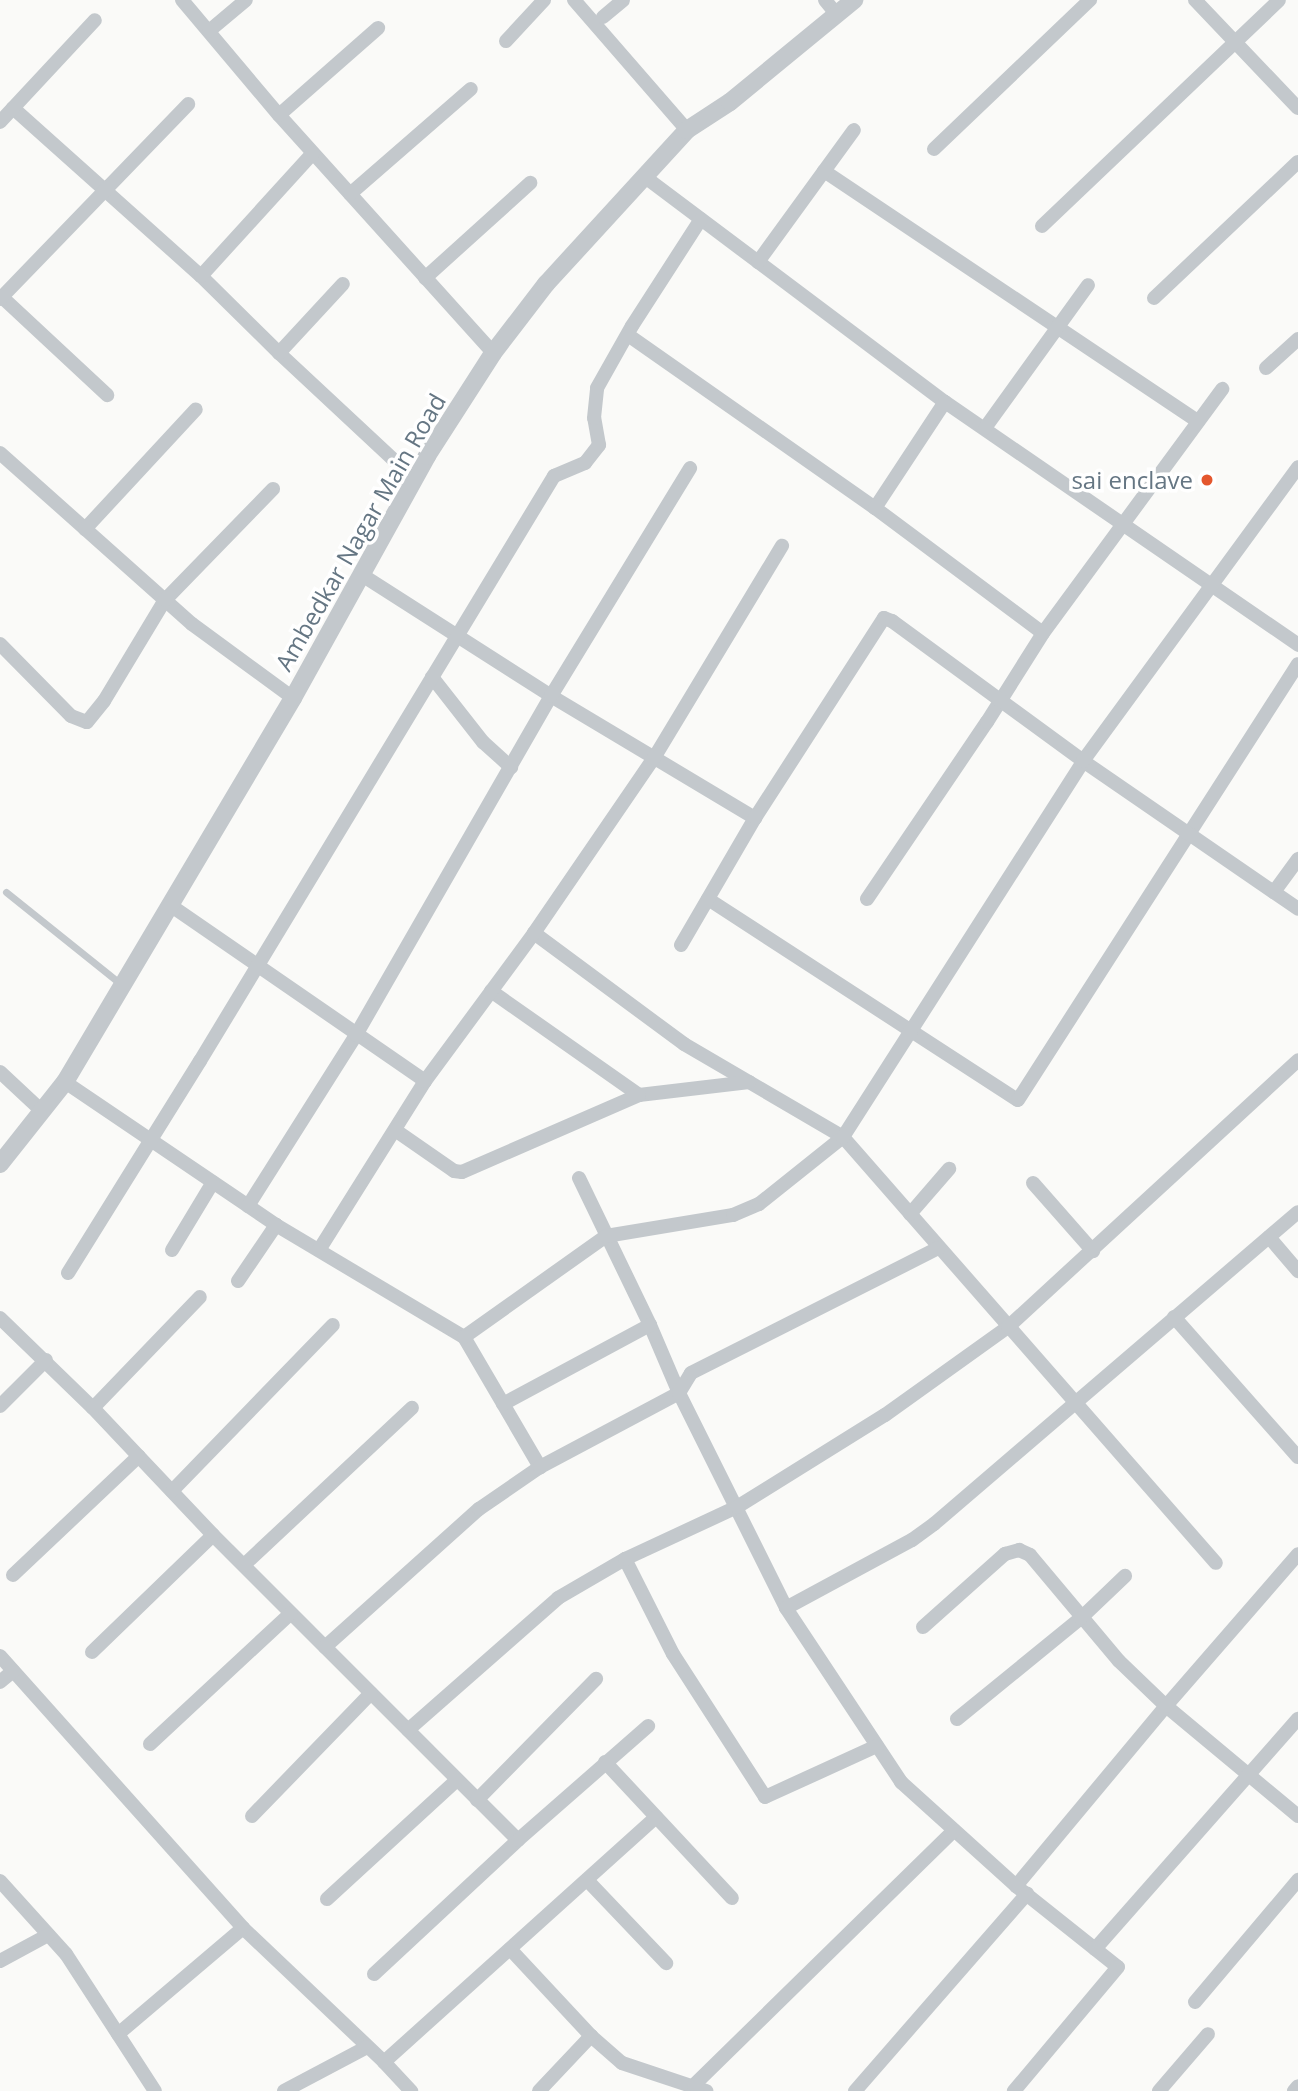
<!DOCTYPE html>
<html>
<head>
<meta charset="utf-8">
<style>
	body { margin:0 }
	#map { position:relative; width:1298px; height:2091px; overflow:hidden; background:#fafaf8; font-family:"Open Sans",sans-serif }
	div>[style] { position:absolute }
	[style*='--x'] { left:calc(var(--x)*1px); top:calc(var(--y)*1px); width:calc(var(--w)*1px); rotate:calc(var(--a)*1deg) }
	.service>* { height:7px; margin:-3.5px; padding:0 3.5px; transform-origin:3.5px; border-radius:3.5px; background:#c3c8cc }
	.minor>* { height:14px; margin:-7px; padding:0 7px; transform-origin:7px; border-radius:7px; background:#c3c8cc }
	.tertiary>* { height:18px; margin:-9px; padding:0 9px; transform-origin:9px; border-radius:9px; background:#c3c8cc }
	.dots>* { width:19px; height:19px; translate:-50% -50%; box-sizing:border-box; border:4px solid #fff; border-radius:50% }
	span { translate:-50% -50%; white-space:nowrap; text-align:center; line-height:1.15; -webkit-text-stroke:7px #fff; paint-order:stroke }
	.poi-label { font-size:24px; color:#657683 }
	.right { translate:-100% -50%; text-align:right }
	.street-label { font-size:24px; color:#657683 }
</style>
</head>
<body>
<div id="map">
	<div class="service">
		<div style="--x:6;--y:892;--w:149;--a:38.7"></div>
	</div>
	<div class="minor">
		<div style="--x:182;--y:0;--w:150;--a:49.9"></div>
		<div style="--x:279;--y:115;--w:320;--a:48"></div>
		<div style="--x:574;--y:0;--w:172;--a:49"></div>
		<div style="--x:825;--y:0;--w:19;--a:51"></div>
		<div style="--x:1195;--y:0;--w:149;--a:46.4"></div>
		<div style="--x:603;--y:17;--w:26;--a:-40"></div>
		<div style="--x:209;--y:31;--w:48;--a:-40"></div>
		<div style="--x:506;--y:41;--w:56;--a:-47.2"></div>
		<div style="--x:13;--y:108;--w:252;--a:41.8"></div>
		<div style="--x:201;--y:276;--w:110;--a:44.6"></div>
		<div style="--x:279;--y:353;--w:185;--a:43"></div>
		<div style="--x:279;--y:115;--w:132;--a:-41.3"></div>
		<div style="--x:0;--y:122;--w:139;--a:-47"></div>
		<div style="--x:934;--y:149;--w:216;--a:-43.7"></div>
		<div style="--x:824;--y:171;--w:450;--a:33.8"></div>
		<div style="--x:645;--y:177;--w:375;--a:36.9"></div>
		<div style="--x:945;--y:402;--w:429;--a:34.5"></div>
		<div style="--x:350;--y:194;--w:160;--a:-41"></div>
		<div style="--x:1042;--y:226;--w:327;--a:-43.6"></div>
		<div style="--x:758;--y:262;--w:163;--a:-54"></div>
		<div style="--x:201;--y:276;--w:166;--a:-47.7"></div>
		<div style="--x:425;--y:278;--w:142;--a:-42.1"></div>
		<div style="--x:2;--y:297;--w:144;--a:43"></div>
		<div style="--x:1154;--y:298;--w:198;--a:-43.4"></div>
		<div style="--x:0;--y:299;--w:271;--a:-46"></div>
		<div style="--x:628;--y:335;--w:302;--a:35"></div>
		<div style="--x:875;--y:508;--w:209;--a:36.7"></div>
		<div style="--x:279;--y:353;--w:94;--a:-47.2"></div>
		<div style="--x:1266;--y:368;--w:43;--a:-42.2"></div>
		<div style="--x:985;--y:428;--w:176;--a:-54.2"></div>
		<div style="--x:0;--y:453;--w:257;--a:41.7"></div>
		<div style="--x:192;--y:624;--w:125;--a:36.2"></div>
		<div style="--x:875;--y:508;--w:127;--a:-56.6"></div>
		<div style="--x:85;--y:529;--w:163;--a:-47.2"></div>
		<div style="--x:362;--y:575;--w:224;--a:32.6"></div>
		<div style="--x:551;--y:696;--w:238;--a:30.9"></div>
		<div style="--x:0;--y:644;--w:101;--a:45.4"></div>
		<div style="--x:71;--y:716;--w:17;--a:21"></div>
		<div style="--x:87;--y:722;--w:27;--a:-51"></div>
		<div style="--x:104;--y:701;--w:118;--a:-58.9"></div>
		<div style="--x:165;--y:600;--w:155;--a:-45.8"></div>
		<div style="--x:432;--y:677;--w:83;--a:51.9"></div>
		<div style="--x:483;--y:742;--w:38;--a:42"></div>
		<div style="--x:1274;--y:892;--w:41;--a:-54"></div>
		<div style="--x:708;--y:899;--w:369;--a:33"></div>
		<div style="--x:1018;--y:1100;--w:518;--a:-57.29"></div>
		<div style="--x:867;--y:899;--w:214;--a:-55.9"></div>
		<div style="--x:987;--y:722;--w:105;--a:-57.8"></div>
		<div style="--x:1043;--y:633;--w:303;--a:-53.7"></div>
		<div style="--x:170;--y:905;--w:310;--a:34.6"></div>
		<div style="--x:534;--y:933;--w:187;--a:36.5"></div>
		<div style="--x:684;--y:1044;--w:184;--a:30.3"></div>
		<div style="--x:843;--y:1137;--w:566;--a:48.8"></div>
		<div style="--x:681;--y:945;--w:147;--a:-59.8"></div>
		<div style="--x:755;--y:818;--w:238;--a:-57.2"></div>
		<div style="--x:884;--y:618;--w:9;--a:21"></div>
		<div style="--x:892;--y:621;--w:237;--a:36.2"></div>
		<div style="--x:1083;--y:761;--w:261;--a:34.5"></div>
		<div style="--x:491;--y:991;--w:181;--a:35.1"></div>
		<div style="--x:639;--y:1095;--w:111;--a:-6.7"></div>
		<div style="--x:0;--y:1072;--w:57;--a:42.9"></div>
		<div style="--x:65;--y:1082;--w:255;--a:34.1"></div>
		<div style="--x:276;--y:1225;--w:219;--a:30.8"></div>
		<div style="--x:464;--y:1337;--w:151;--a:59.7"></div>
		<div style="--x:395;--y:1130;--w:72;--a:34.8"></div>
		<div style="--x:454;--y:1171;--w:8;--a:7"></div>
		<div style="--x:462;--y:1172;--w:193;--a:-23.5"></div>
		<div style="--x:579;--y:1178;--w:163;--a:64.2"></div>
		<div style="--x:650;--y:1325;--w:74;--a:66.9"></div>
		<div style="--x:679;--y:1393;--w:240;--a:63.5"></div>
		<div style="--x:786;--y:1608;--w:209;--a:56.5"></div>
		<div style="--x:901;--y:1782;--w:155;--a:42.1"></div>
		<div style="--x:1016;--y:1886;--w:130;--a:38.5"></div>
		<div style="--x:1118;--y:1967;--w:162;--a:130"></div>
		<div style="--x:1033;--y:1183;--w:91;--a:48.6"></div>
		<div style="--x:248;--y:1206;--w:202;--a:-57.7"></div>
		<div style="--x:356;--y:1035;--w:391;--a:-60.1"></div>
		<div style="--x:551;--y:696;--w:267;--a:-58.6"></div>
		<div style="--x:910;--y:1214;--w:60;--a:-49.1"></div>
		<div style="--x:1269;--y:1237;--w:45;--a:49.5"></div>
		<div style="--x:172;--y:1250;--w:79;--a:-58.9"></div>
		<div style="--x:319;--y:1250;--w:199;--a:-57.9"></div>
		<div style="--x:425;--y:1081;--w:184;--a:-53.6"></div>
		<div style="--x:534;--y:933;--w:212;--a:-55.6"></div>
		<div style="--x:654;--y:758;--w:248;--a:-58.9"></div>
		<div style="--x:68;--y:1273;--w:250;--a:-58.1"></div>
		<div style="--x:200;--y:1061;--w:684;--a:-58.82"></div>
		<div style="--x:554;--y:476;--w:34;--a:-23"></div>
		<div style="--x:585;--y:463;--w:23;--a:-52"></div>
		<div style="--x:599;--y:445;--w:27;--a:-100"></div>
		<div style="--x:594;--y:418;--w:30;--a:-84"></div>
		<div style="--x:597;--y:388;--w:71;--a:-60.6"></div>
		<div style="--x:632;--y:326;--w:127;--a:-57.2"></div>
		<div style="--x:238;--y:1281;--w:68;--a:-55.8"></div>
		<div style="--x:1174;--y:1317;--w:187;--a:48.5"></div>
		<div style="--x:0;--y:1318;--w:129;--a:44.1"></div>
		<div style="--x:93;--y:1408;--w:175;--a:46.6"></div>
		<div style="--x:213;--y:1535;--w:431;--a:45"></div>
		<div style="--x:464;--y:1337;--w:174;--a:-35.4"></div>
		<div style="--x:606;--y:1236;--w:129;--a:-9.4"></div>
		<div style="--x:733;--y:1215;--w:28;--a:-23"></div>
		<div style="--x:759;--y:1204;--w:107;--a:-38.6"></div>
		<div style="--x:843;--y:1137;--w:446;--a:-57.4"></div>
		<div style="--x:1083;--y:761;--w:364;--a:-53.8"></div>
		<div style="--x:503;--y:1404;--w:167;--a:-28.3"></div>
		<div style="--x:0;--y:1406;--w:65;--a:-45"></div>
		<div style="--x:93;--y:1408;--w:154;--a:-46.1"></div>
		<div style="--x:172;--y:1491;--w:231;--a:-45.9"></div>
		<div style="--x:625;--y:1559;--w:106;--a:63.2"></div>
		<div style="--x:673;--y:1654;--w:170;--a:57.2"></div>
		<div style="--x:765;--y:1797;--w:123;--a:-24.5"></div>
		<div style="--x:244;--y:1565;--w:230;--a:-43.1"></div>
		<div style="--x:13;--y:1575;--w:173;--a:-43.4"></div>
		<div style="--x:786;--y:1608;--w:143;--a:-28.4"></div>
		<div style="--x:912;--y:1540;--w:27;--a:-36"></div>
		<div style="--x:934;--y:1524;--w:479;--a:-40.6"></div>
		<div style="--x:923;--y:1627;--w:110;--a:-41.7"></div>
		<div style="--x:1005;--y:1554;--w:15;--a:-16"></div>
		<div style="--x:1019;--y:1550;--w:12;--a:24"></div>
		<div style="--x:1030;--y:1555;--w:138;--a:50"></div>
		<div style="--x:1119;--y:1661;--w:65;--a:43.8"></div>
		<div style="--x:1166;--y:1706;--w:172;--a:39.8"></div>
		<div style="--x:325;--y:1647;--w:207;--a:-41.9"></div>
		<div style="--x:479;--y:1509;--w:74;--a:-34.5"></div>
		<div style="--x:540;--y:1467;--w:157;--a:-28"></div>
		<div style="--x:679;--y:1393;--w:23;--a:-59"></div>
		<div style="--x:691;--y:1373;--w:277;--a:-26.8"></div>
		<div style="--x:92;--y:1652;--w:168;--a:-44"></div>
		<div style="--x:0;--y:1656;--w:365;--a:48.2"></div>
		<div style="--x:243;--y:1928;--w:195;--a:43.5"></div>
		<div style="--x:384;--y:2062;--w:40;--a:47"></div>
		<div style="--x:0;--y:1682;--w:17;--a:-40"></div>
		<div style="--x:957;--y:1719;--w:160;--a:-39.2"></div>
		<div style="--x:1081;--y:1618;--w:61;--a:-43.7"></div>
		<div style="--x:408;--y:1730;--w:200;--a:-41.3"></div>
		<div style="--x:558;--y:1598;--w:78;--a:-30.2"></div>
		<div style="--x:625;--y:1559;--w:123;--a:-24.9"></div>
		<div style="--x:737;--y:1507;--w:174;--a:-31.9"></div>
		<div style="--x:885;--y:1415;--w:151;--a:-35.6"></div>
		<div style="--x:1008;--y:1327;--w:394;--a:-42.6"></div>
		<div style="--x:150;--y:1744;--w:192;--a:-42.9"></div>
		<div style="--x:605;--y:1762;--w:186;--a:47"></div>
		<div style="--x:477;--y:1800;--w:170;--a:-45.5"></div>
		<div style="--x:252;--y:1816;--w:171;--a:-45.9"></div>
		<div style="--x:587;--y:1880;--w:115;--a:46.4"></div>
		<div style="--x:0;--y:1881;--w:98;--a:47.9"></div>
		<div style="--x:66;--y:1954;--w:163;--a:57"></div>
		<div style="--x:1016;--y:1886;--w:234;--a:-50.2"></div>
		<div style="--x:1166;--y:1706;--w:201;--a:-49"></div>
		<div style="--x:327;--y:1899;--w:176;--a:-42.5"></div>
		<div style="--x:510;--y:1949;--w:119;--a:47"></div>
		<div style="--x:591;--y:2036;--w:41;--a:41.1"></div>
		<div style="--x:622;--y:2063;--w:89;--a:18.4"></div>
		<div style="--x:1095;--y:1949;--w:307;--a:-48.6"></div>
		<div style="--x:0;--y:1961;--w:55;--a:-28.4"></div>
		<div style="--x:374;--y:1974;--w:197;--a:-42.9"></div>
		<div style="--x:518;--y:1840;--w:173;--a:-41.2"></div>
		<div style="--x:1195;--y:2002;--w:160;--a:-49.8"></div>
		<div style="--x:118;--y:2034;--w:164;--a:-40.3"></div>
		<div style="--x:384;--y:2062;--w:366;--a:-42"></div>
		<div style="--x:694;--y:2085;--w:363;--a:-44.4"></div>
		<div style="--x:284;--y:2091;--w:94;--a:-27.9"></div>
		<div style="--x:539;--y:2091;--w:76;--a:-46.6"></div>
		<div style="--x:855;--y:2091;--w:262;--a:-48.9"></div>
		<div style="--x:1159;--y:2091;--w:75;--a:-49.3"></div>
		<div style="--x:1294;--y:2091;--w:6;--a:-51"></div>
	</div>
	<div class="tertiary">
		<div style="--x:0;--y:1164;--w:105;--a:-51.6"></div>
		<div style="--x:65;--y:1082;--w:447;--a:-59.3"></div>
		<div style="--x:293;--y:698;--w:277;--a:-61"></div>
		<div style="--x:427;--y:456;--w:122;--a:-57.3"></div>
		<div style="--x:493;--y:353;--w:87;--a:-52.5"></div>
		<div style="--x:546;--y:284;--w:209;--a:-47.5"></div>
		<div style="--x:687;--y:130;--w:51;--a:-33.1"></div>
		<div style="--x:730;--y:102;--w:161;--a:-39.4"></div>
	</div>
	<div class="dots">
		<div style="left:1207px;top:480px;background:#e4572e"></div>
	</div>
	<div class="poi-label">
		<span class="right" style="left:1193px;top:480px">sai enclave</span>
	</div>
	<div class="street-label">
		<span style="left:360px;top:532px;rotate:-60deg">Ambedkar Nagar Main Road</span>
	</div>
</div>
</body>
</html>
